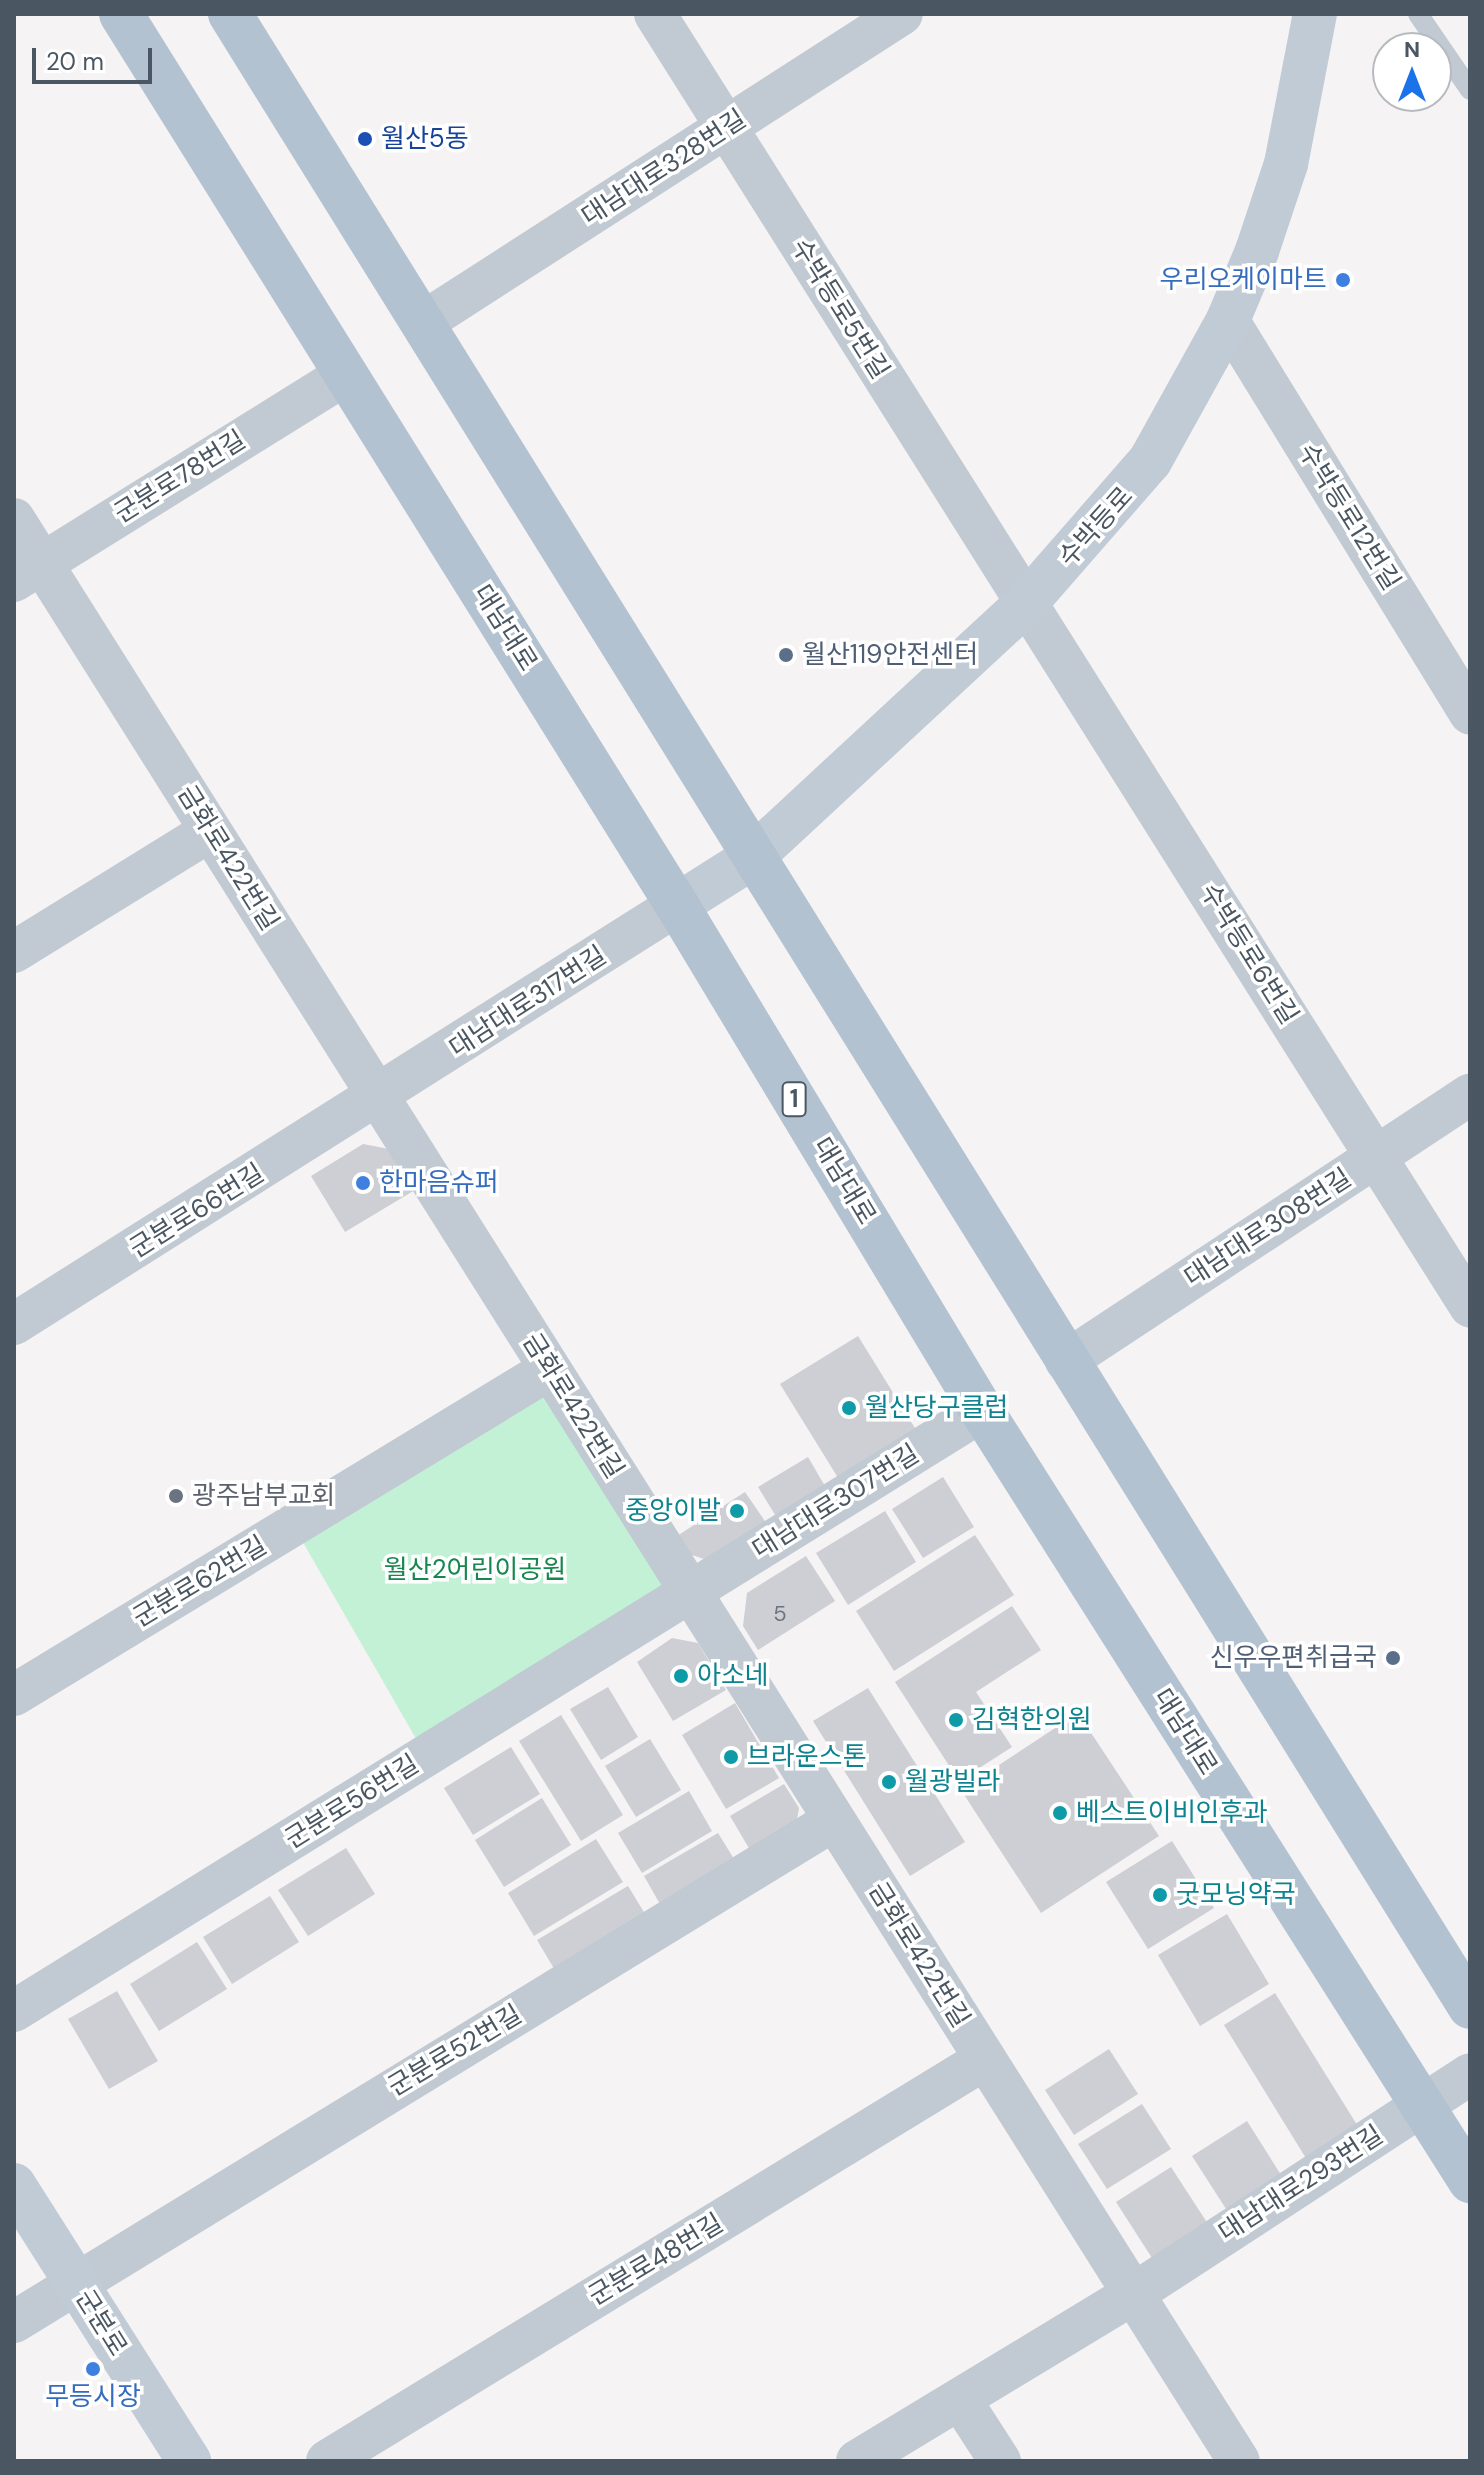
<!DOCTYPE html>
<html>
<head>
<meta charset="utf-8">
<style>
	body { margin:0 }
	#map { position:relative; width:1484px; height:2475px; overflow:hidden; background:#f5f3f3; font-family:"DM Sans","Noto Sans KR",sans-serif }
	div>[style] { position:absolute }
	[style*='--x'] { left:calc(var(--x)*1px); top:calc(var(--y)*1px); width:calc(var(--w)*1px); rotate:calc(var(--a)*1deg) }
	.green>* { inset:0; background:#c3f1d5 }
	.building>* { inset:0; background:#cdcfd5 }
	.lane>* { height:20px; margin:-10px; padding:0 10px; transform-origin:10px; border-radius:10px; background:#c1cad2 }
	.street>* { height:42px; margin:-21px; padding:0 21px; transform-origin:21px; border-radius:21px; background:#c1cad2 }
	.secondary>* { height:44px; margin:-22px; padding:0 22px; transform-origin:22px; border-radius:22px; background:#c1cbd6 }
	.primary>* { height:44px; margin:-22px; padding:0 22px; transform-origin:22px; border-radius:22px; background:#b3c2d1 }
	.dots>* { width:22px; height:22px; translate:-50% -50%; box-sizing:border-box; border:4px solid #fff; border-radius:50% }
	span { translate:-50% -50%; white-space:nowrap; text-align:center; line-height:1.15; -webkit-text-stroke:7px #fff; paint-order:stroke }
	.number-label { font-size:22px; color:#6b747e }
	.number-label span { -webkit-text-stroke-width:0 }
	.shield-label span { padding:2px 6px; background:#fff; border:2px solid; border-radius:6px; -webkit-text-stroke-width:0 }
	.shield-label { font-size:24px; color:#4a5661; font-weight:700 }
	.transit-label { font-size:26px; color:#164399 }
	.left { translate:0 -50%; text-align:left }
	.street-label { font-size:26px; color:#4a5661 }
	.shop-label { font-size:26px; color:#366cbe }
	.right { translate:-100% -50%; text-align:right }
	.service-label { font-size:26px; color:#4e5e75 }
	.culture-label { font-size:26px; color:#0d838f }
	.worship-label { font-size:26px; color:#5b616d }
	.park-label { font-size:26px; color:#17864f }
	.frame { position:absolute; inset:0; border:16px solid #4a5661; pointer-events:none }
	.north { position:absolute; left:1372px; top:32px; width:80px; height:80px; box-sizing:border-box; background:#fff; border:2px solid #b7bbc0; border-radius:50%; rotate:0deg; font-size:22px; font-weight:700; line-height:32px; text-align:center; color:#4a5661 }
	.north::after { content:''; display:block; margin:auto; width:28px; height:36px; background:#1a73e8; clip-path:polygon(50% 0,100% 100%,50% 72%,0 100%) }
	.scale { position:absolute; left:32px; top:48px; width:120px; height:36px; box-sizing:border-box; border:4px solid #4a5661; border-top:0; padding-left:10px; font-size:24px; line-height:28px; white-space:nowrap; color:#4a5661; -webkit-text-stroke:6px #fff; paint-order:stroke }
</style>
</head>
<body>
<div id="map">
	<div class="green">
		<div style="clip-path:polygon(550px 1369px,690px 1592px,426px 1756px,293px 1525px)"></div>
	</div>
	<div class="building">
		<div style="clip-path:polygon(363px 1144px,389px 1149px,415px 1190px,345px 1232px,311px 1176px)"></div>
		<div style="clip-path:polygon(858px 1336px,918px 1433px,840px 1481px,780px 1384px)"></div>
		<div style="clip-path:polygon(808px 1457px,829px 1493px,780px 1523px,758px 1487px)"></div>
		<div style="clip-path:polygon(943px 1477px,974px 1527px,923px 1558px,892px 1509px)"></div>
		<div style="clip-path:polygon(745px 1492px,771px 1530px,719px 1564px,689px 1554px,677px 1536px)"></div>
		<div style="clip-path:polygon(885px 1511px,916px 1562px,848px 1605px,816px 1553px)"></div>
		<div style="clip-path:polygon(975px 1535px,1014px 1595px,894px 1671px,856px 1611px)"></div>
		<div style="clip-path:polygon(806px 1556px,835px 1601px,758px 1650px,743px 1626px,747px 1593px)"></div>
		<div style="clip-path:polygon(1012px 1606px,1041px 1650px,976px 1692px,1012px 1747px,959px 1781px,895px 1682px)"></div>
		<div style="clip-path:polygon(672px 1638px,698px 1643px,726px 1690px,673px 1721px,637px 1662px)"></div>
		<div style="clip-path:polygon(608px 1687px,638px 1737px,601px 1760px,570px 1709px)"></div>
		<div style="clip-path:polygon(868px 1688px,965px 1842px,910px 1876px,813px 1721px)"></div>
		<div style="clip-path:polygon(735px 1703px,779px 1778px,726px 1809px,682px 1735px)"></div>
		<div style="clip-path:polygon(1078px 1713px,1159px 1836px,1041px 1913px,961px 1790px)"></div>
		<div style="clip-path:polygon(561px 1715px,623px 1815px,581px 1841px,519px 1741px)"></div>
		<div style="clip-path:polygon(650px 1739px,681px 1790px,636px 1817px,605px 1766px)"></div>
		<div style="clip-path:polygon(511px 1747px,540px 1794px,473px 1835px,444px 1788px)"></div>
		<div style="clip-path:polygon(784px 1784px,799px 1808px,795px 1830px,753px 1855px,730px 1816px)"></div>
		<div style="clip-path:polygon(689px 1791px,712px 1831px,642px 1873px,618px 1833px)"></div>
		<div style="clip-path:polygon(542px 1798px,571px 1845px,504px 1887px,475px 1840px)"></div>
		<div style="clip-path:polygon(718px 1833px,739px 1867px,664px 1911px,644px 1876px)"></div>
		<div style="clip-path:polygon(596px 1839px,623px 1882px,534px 1936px,508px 1893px)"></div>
		<div style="clip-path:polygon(1172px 1841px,1214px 1908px,1148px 1949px,1106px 1882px)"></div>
		<div style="clip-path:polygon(346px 1848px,375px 1894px,308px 1936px,278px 1890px)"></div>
		<div style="clip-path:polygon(628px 1886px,650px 1922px,559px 1977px,537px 1940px)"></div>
		<div style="clip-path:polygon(270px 1896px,299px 1942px,232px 1984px,203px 1937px)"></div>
		<div style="clip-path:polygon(1227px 1914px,1269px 1984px,1200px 2026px,1158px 1955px)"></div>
		<div style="clip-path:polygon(197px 1942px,227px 1989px,159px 2031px,130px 1984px)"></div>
		<div style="clip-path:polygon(117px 1991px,158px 2061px,109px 2089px,68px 2019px)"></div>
		<div style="clip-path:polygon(1275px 1993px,1359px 2128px,1307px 2160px,1224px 2025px)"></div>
		<div style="clip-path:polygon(1109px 2049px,1138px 2094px,1074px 2135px,1045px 2090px)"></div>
		<div style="clip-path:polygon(1142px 2104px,1171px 2149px,1107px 2189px,1078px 2144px)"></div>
		<div style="clip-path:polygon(1247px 2121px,1283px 2178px,1228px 2212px,1192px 2156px)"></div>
		<div style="clip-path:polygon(1171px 2167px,1208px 2224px,1152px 2258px,1116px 2202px)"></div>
	</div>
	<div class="lane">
		<div style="--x:1418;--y:14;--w:92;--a:55.6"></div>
	</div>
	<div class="street">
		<div style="--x:655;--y:14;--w:1528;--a:57.76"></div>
		<div style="--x:1228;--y:320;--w:462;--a:58.4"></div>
		<div style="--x:425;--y:321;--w:567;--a:-32.77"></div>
		<div style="--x:14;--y:519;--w:2296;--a:57.76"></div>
		<div style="--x:14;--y:581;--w:391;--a:-31.9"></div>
		<div style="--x:14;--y:952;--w:230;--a:-31.7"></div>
		<div style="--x:14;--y:1324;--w:784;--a:-32.29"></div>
		<div style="--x:1066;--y:1361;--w:484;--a:-33.4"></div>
		<div style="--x:14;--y:1695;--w:627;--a:-31.31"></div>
		<div style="--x:14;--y:2011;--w:1139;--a:-31.79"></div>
		<div style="--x:14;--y:2322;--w:961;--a:-31.47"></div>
		<div style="--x:960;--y:2399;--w:74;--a:57.2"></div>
		<div style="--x:327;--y:2461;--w:771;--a:-31.42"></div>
		<div style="--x:857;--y:2461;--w:323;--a:-31.2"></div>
		<div style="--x:1133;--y:2294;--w:402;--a:-33.1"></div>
	</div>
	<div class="secondary">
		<div style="--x:677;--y:905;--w:86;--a:-32.2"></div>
		<div style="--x:750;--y:859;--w:376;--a:-42.8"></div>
		<div style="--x:1026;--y:603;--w:189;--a:-48.9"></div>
		<div style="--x:1150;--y:461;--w:161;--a:-61"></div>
		<div style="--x:1228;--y:320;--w:75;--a:-67.2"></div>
		<div style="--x:1257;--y:251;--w:92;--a:-71.6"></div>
		<div style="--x:1286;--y:164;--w:153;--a:-79.1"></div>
		<div style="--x:14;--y:2185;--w:327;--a:57.6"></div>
	</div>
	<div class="primary">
		<div style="--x:121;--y:14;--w:1050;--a:58.04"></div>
		<div style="--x:677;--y:905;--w:591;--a:58.92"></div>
		<div style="--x:982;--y:1411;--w:912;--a:57.63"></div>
		<div style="--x:230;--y:14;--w:2347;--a:58.11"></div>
	</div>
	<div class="dots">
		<div style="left:365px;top:139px;background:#1a4fb4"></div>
		<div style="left:1343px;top:280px;background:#3f7fe0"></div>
		<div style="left:786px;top:655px;background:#5c6f8a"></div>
		<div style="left:363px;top:1183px;background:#3f7fe0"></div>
		<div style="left:849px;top:1408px;background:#0f9aa8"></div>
		<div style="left:176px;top:1496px;background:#6b7280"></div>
		<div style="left:737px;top:1511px;background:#0f9aa8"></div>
		<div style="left:1393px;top:1658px;background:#5c6f8a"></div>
		<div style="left:681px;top:1676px;background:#0f9aa8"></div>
		<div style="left:956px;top:1720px;background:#0f9aa8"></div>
		<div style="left:731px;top:1757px;background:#0f9aa8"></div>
		<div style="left:889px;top:1782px;background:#0f9aa8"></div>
		<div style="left:1060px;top:1813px;background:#0f9aa8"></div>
		<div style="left:1160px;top:1895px;background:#0f9aa8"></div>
		<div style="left:93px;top:2369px;background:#3f7fe0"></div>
	</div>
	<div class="number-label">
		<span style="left:780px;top:1614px">5</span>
	</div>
	<div class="shield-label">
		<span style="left:794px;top:1099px">1</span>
	</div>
	<div class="transit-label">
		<span class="left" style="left:381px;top:139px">월산5동</span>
	</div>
	<div class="street-label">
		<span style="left:664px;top:168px;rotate:-33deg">대남대로328번길</span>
		<span style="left:840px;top:309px;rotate:58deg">수박등로5번길</span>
		<span style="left:180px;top:477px;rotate:-32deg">군분로78번길</span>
		<span style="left:1349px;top:517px;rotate:58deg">수박등로12번길</span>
		<span style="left:1096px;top:527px;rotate:-48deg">수박등로</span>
		<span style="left:505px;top:628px;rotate:58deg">대남대로</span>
		<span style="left:228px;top:858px;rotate:58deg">금화로422번길</span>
		<span style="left:1249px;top:954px;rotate:58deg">수박등로6번길</span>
		<span style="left:528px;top:1002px;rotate:-33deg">대남대로317번길</span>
		<span style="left:844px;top:1181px;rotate:59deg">대남대로</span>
		<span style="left:197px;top:1211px;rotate:-32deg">군분로66번길</span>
		<span style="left:1268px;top:1228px;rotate:-33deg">대남대로308번길</span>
		<span style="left:573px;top:1406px;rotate:58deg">금화로422번길</span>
		<span style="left:836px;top:1502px;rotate:-32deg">대남대로307번길</span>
		<span style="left:200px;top:1582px;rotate:-31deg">군분로62번길</span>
		<span style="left:1185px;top:1732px;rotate:58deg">대남대로</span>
		<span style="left:352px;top:1802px;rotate:-32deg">군분로56번길</span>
		<span style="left:919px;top:1955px;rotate:58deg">금화로422번길</span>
		<span style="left:455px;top:2051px;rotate:-31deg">군분로52번길</span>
		<span style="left:1301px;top:2184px;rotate:-33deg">대남대로293번길</span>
		<span style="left:656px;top:2260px;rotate:-31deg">군분로48번길</span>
		<span style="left:101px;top:2323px;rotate:58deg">군분로</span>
	</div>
	<div class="shop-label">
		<span class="right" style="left:1327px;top:280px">우리오케이마트</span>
		<span class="left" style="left:379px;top:1183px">한마음슈퍼</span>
		<span style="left:93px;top:2397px">무등시장</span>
	</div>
	<div class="service-label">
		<span class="left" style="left:802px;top:655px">월산119안전센터</span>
		<span class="right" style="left:1377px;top:1658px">신우우편취급국</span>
	</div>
	<div class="culture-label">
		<span class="left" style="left:865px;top:1408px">월산당구클럽</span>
		<span class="right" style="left:721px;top:1511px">중앙이발</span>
		<span class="left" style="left:697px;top:1676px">아소네</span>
		<span class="left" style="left:972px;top:1720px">김혁한의원</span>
		<span class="left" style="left:747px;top:1757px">브라운스톤</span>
		<span class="left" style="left:905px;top:1782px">월광빌라</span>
		<span class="left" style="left:1076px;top:1813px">베스트이비인후과</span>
		<span class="left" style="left:1176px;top:1895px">굿모닝약국</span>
	</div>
	<div class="worship-label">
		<span class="left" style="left:192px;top:1496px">광주남부교회</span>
	</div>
	<div class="park-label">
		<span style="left:475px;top:1570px">월산2어린이공원</span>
	</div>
	<div class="frame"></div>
	<div class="north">N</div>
	<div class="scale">20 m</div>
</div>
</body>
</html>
